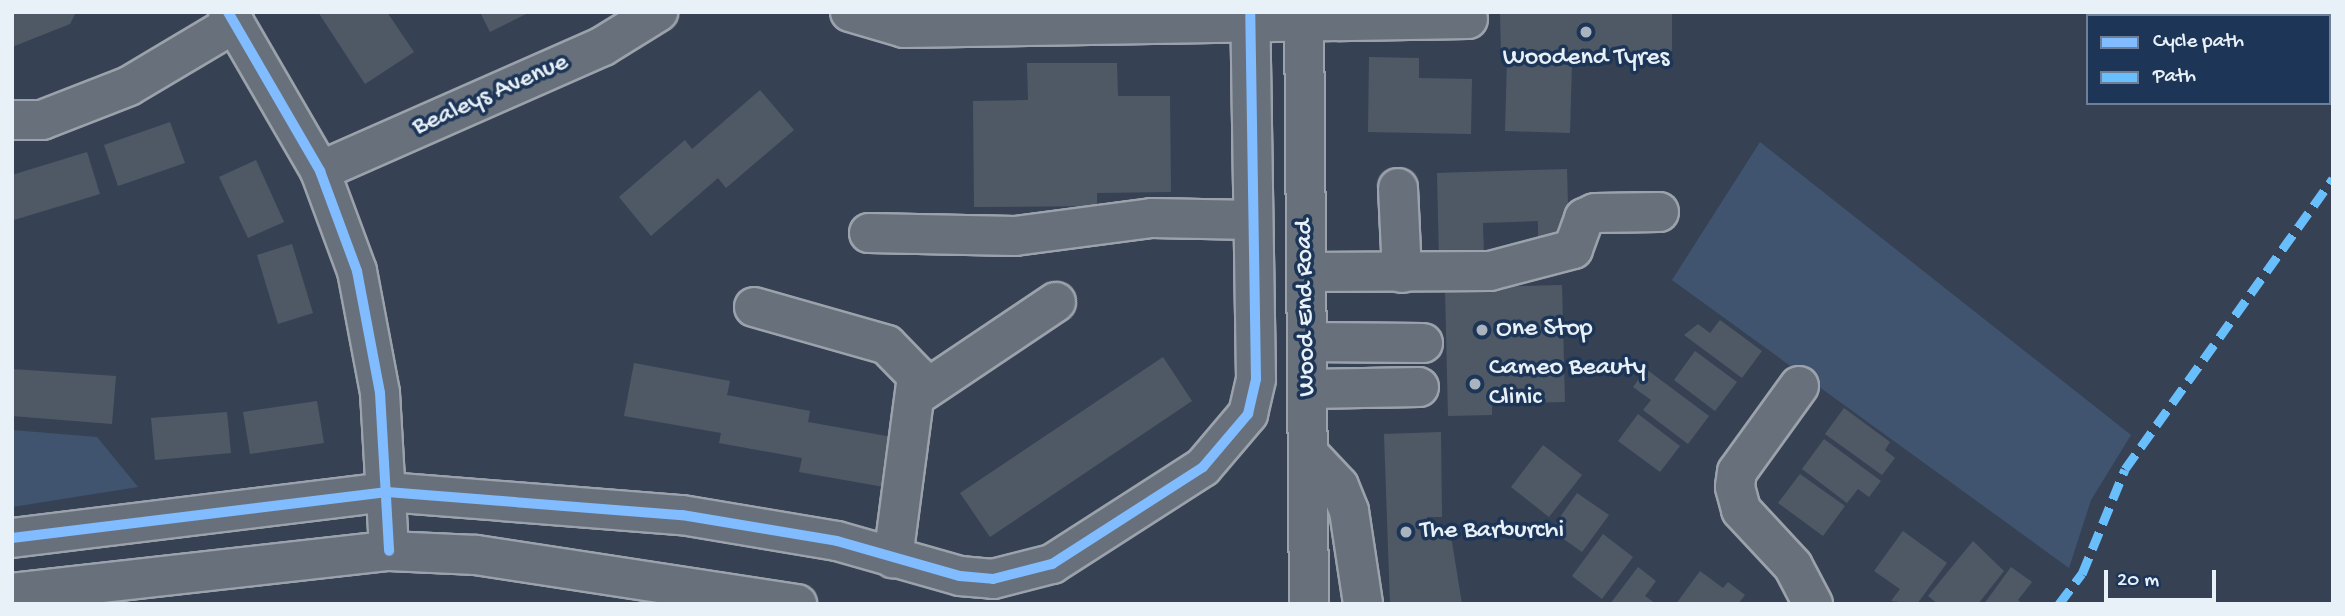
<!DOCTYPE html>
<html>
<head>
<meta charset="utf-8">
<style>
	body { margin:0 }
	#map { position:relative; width:2345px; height:616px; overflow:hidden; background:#364254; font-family:"Gochi Hand",sans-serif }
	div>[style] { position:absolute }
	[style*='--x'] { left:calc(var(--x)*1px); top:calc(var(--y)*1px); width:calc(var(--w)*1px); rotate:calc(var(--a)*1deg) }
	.green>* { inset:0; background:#405470 }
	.building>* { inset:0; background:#4f5966 }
	.roads { filter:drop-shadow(2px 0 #9ba2ab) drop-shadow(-2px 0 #9ba2ab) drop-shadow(0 2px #9ba2ab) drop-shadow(0 -2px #9ba2ab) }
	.minor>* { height:38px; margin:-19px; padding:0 19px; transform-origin:19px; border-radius:19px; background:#68717b }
	.quiet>* { height:9px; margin-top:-4.5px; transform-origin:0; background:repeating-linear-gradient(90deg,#69befc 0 18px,transparent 0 27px) }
	.cycleway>* { height:10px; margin:-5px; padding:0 5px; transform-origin:5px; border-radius:5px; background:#80bcff }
	.dots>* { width:19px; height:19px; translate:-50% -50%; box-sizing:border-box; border:4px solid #1d3557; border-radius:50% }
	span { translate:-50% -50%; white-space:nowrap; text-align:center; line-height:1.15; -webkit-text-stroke:7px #1d3557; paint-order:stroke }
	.poi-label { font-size:26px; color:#e8f1f8 }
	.left { translate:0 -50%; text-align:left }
	.street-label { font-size:26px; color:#e8f1f8 }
	.frame { position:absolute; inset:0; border:14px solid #e8f1f8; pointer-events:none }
	.legend { position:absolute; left:2086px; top:14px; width:245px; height:91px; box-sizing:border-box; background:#1d3557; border:2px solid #6e8097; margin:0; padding:9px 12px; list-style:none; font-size:21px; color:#e8f1f8 }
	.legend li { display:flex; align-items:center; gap:14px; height:35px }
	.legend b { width:35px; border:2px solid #6e8097 }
	.scale { position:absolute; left:2104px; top:570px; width:112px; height:32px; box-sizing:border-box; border:4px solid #e8f1f8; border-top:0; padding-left:9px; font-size:21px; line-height:24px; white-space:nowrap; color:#e8f1f8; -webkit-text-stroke:5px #1d3557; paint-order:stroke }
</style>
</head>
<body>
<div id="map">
	<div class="green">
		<div style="clip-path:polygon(1760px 142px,2131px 435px,2091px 500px,2069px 568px,1672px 280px)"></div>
		<div style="clip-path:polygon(12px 430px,97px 437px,138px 487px,12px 507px)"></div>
	</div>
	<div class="building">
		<div style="clip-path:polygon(12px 12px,76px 12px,70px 24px,12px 47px)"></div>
		<div style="clip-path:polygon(318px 12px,387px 12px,414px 52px,365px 84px)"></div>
		<div style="clip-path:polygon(480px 12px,530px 12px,490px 32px)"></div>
		<div style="clip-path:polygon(1500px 12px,1672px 12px,1672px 51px,1501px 55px)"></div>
		<div style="clip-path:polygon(1369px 57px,1419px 58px,1419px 78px,1472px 79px,1471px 134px,1368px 132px)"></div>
		<div style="clip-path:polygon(1507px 61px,1572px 62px,1570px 133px,1505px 131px)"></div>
		<div style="clip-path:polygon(1027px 63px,1117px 63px,1118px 96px,1170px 96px,1171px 192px,1097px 193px,1097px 206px,974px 207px,973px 101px,1028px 100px)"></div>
		<div style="clip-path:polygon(760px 90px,794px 130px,726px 188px,718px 178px,651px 236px,619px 197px,685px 140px,692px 149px)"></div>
		<div style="clip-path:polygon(170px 122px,185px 163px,118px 186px,104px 145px)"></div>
		<div style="clip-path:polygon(87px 152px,100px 194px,14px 220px,12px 175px)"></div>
		<div style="clip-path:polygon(256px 160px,284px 222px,248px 238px,219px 177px)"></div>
		<div style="clip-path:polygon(1567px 169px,1569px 241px,1538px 242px,1538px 221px,1483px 223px,1484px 259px,1439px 260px,1437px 173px)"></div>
		<div style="clip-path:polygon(292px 244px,313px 313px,278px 324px,257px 255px)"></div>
		<div style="clip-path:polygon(1562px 285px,1565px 402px,1492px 404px,1492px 415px,1448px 416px,1445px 288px)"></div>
		<div style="clip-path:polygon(1720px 320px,1762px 351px,1742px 378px,1684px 335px,1698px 324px,1710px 333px)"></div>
		<div style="clip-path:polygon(1695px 351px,1737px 382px,1715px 411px,1674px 380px)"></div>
		<div style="clip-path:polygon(1163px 357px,1192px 401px,990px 537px,960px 493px)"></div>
		<div style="clip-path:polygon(634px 363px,730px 381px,727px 395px,810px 411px,808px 422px,892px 437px,884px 487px,799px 472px,802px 458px,719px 443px,721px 433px,624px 416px)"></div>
		<div style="clip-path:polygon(12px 369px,116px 376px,112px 424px,12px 416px)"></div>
		<div style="clip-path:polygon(1646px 369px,1709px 416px,1688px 444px,1643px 410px,1651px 400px,1633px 387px)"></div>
		<div style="clip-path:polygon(317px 401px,324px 443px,250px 454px,243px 412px)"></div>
		<div style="clip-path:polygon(1844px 408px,1890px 442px,1885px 450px,1895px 458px,1882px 475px,1825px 434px)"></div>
		<div style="clip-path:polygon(227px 412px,231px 453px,155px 460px,151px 418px)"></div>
		<div style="clip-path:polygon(1638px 414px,1680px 446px,1660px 472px,1618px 441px)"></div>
		<div style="clip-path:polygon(1441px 432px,1442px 517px,1427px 517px,1427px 537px,1451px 536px,1462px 604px,1390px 604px,1384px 434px)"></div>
		<div style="clip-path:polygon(1824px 439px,1881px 481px,1869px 497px,1858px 489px,1847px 503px,1802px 469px)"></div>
		<div style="clip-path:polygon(1543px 445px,1582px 475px,1549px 517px,1511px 487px)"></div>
		<div style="clip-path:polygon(1800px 474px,1845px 506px,1823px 536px,1778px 503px)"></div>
		<div style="clip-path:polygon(1577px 493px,1609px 515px,1582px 552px,1551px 530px)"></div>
		<div style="clip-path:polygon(1903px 531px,1947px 563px,1917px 604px,1891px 601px,1900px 589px,1874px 571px)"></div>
		<div style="clip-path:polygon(1603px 534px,1633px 557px,1602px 599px,1572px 576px)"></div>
		<div style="clip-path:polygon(1973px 541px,2004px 571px,1978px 604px,1938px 604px,1928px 596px)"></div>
		<div style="clip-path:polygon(1638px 567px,1656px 581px,1645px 596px,1656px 604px,1610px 604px)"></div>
		<div style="clip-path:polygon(2011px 567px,2032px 582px,2018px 600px,2023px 604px,1984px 604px)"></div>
		<div style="clip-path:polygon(1700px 571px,1723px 588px,1728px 582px,1745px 595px,1738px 604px,1676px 604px)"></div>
	</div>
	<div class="roads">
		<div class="minor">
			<div style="--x:228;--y:12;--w:184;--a:59.9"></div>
			<div style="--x:320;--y:171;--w:107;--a:69.7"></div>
			<div style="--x:357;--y:271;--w:124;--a:79.3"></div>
			<div style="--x:380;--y:393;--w:158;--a:86.7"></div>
			<div style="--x:850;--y:12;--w:56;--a:16.5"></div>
			<div style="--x:904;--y:28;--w:564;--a:-0.91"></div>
			<div style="--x:1304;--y:12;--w:592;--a:89.52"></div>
			<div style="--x:12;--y:120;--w:30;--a:0"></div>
			<div style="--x:42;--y:120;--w:93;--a:-21.3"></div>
			<div style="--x:129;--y:86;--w:123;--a:-30.7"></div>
			<div style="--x:320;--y:171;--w:309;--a:-23.8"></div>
			<div style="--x:603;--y:46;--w:65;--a:-31.7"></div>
			<div style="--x:1398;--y:188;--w:85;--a:87.3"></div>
			<div style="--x:869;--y:233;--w:146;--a:1.2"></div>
			<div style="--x:1015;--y:236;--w:138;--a:-7.5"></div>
			<div style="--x:1152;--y:218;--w:101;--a:1.1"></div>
			<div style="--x:1307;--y:272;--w:183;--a:-0.3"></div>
			<div style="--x:1490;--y:271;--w:86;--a:-14.8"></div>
			<div style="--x:1573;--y:249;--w:33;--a:-70"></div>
			<div style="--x:1584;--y:218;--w:12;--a:-24"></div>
			<div style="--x:1595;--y:213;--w:64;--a:-0.9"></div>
			<div style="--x:754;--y:307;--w:138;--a:15.9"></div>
			<div style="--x:887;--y:345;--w:43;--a:45.9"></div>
			<div style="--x:917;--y:376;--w:184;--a:97.5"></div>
			<div style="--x:1307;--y:342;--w:116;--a:0.5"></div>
			<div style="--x:1799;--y:386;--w:106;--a:125.8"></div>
			<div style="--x:1737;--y:472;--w:15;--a:98"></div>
			<div style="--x:1735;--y:487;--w:24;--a:75"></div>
			<div style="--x:1741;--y:510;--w:76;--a:47.1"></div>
			<div style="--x:1793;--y:566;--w:43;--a:62.2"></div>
			<div style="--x:1308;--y:389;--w:111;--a:-1"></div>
			<div style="--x:919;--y:394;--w:165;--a:-33.9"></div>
			<div style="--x:1308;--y:453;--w:45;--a:46.8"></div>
			<div style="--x:1339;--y:486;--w:27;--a:68"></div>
			<div style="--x:1349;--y:511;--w:94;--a:81.4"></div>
			<div style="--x:12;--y:538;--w:378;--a:-7"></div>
			<div style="--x:387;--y:492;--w:296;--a:4.5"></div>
			<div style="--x:682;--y:515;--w:157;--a:9.5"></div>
			<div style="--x:837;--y:541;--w:128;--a:15.9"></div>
			<div style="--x:960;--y:576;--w:33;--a:5"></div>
			<div style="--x:993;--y:579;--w:61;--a:-14.3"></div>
			<div style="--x:1052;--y:564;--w:179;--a:-32.7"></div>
			<div style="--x:1203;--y:467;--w:70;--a:-49.7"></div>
			<div style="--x:1248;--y:414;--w:36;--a:-77"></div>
			<div style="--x:1256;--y:379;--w:367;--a:-90.9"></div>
			<div style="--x:12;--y:593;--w:379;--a:-6.4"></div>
			<div style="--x:389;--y:551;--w:87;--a:2.6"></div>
			<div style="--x:476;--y:555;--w:325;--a:8.7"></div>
		</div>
	</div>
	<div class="quiet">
		<div style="--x:2059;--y:604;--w:38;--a:-53"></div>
		<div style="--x:2082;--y:574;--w:113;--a:-67.7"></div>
		<div style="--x:2125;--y:469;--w:357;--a:-54.4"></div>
	</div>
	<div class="cycleway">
		<div style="--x:228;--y:12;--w:184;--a:59.9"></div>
		<div style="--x:320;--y:171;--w:107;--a:69.7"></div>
		<div style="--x:357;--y:271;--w:124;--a:79.3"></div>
		<div style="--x:380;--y:393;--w:158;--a:86.7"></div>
		<div style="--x:12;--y:538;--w:378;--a:-7"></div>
		<div style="--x:387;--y:492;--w:296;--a:4.5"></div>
		<div style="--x:682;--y:515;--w:157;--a:9.5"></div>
		<div style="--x:837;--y:541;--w:128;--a:15.9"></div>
		<div style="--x:960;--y:576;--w:33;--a:5"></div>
		<div style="--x:993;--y:579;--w:61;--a:-14.3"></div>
		<div style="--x:1052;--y:564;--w:179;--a:-32.7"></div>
		<div style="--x:1203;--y:467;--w:70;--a:-49.7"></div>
		<div style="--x:1248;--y:414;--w:36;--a:-77"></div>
		<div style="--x:1256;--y:379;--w:367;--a:-90.9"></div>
	</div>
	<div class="dots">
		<div style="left:1586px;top:32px;background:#aab4bf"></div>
		<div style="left:1482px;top:330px;background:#aab4bf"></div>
		<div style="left:1475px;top:384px;background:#aab4bf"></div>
		<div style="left:1406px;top:532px;background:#aab4bf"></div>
	</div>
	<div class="poi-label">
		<span style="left:1586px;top:59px">Woodend Tyres</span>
		<span class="left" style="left:1496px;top:330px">One Stop</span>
		<span class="left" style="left:1489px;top:384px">Cameo Beauty<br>Clinic</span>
		<span class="left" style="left:1420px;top:532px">The Barburchi</span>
	</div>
	<div class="street-label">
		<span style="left:491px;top:96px;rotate:-24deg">Bealeys Avenue</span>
		<span style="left:1307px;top:308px;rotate:-91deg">Wood End Road</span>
	</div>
	<div class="frame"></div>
	<ul class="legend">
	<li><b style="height:9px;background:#80bcff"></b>Cycle path</li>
	<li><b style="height:9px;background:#69befc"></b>Path</li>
	</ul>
	<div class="scale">20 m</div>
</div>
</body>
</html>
